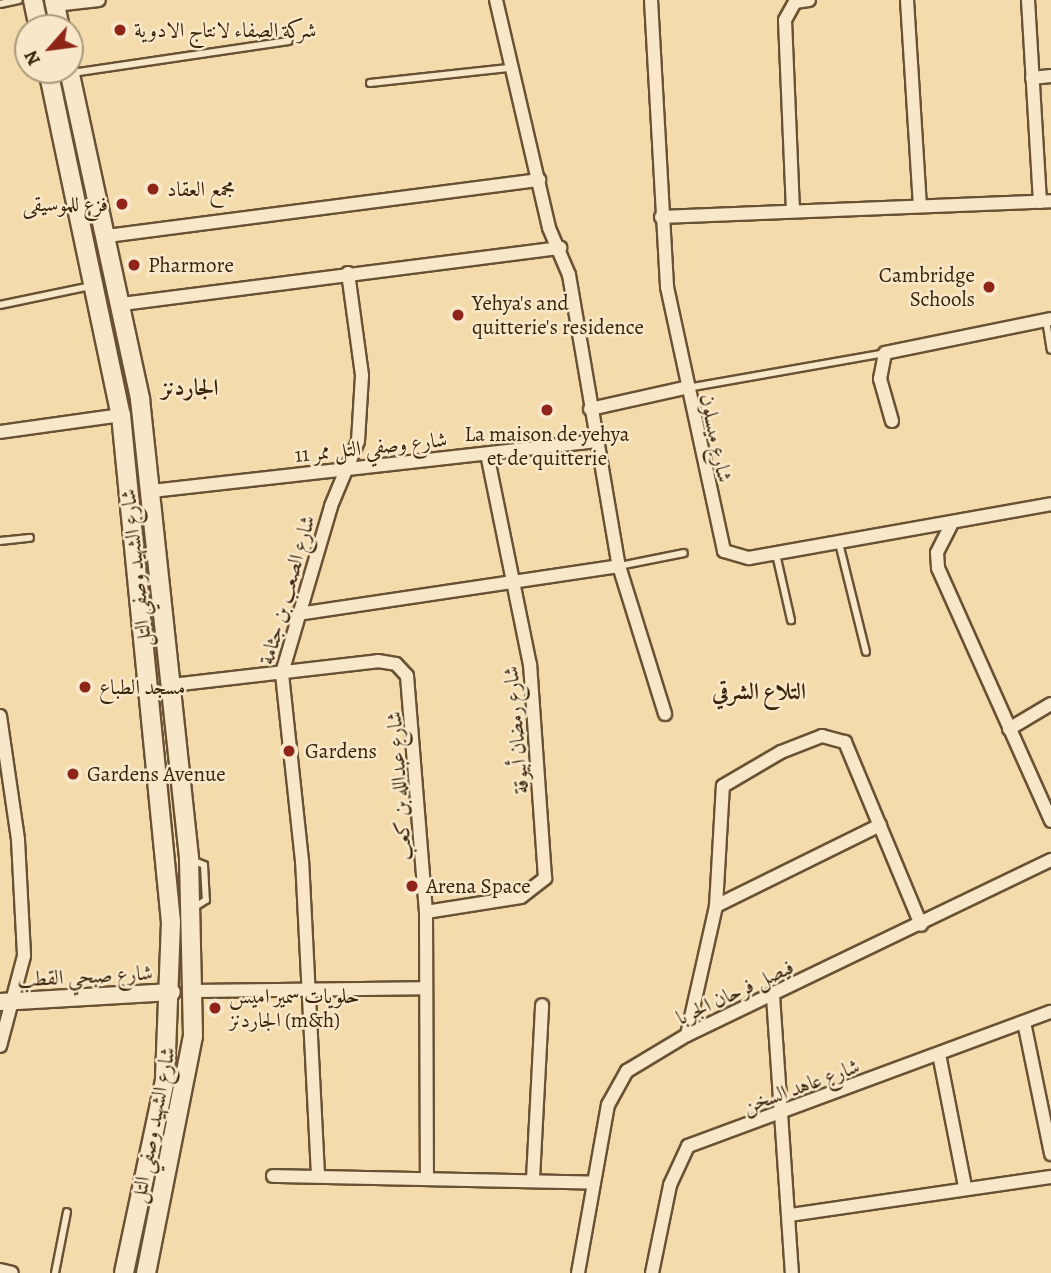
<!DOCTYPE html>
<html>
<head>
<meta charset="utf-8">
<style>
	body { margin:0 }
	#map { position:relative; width:1051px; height:1273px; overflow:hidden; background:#f4dbac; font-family:Alegreya,Amiri,serif }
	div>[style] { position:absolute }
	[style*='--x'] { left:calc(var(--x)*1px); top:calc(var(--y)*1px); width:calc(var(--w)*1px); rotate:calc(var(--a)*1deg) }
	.roads { filter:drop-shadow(2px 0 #695234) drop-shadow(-2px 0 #695234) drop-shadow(0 2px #695234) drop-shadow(0 -2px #695234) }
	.service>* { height:6px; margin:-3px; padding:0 3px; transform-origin:3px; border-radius:3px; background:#f8e8c9 }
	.minor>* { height:12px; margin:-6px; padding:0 6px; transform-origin:6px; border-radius:6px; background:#f8e8c9 }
	.tertiary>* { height:16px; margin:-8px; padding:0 8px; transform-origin:8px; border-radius:8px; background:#f8e8c9 }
	.secondary>* { height:18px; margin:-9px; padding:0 9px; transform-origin:9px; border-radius:9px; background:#f8e8c9 }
	.dots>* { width:19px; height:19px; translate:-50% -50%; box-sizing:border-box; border:4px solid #f8e8c9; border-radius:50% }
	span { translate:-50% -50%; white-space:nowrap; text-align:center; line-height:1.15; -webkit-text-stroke:5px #f8e8c9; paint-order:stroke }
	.poi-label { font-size:21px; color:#3b240c }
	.left { translate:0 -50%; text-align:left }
	.right { translate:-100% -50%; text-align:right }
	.street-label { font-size:21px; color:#3b240c }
	.neighbourhood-label { font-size:23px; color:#3b240c; font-weight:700 }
	.north { position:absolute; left:14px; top:14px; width:70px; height:70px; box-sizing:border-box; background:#f8e8c9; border:2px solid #ac9a7d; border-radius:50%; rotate:242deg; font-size:19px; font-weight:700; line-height:28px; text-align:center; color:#3b240c }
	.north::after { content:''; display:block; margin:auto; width:24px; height:32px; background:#8f2418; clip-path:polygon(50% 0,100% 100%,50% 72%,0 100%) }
</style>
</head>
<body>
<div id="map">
	<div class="roads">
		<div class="service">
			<div style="--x:0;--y:4;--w:19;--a:-12"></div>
			<div style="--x:72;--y:73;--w:219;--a:-8.4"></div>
			<div style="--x:370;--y:83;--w:139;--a:-6.2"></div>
			<div style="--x:0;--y:305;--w:93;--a:-11.8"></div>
			<div style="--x:1046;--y:320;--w:30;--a:81"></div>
			<div style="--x:687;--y:388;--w:201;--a:-10"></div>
			<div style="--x:0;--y:541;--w:30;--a:-6"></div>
			<div style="--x:839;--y:543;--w:112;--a:76.1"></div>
			<div style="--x:776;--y:554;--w:68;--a:77.2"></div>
			<div style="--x:619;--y:566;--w:66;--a:-11.3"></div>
			<div style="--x:192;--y:860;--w:13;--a:23"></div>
			<div style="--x:204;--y:865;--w:35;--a:87"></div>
			<div style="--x:206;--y:900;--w:15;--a:148"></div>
			<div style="--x:55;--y:1273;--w:62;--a:-78.9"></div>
		</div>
		<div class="minor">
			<div style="--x:496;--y:0;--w:234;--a:76.9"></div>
			<div style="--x:549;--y:228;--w:51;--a:66.9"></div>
			<div style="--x:569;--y:275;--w:295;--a:80.3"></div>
			<div style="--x:619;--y:566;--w:155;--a:72.7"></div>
			<div style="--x:651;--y:0;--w:287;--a:86.8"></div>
			<div style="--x:667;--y:287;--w:270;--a:77.8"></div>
			<div style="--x:724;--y:551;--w:26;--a:16"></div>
			<div style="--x:749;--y:558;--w:307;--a:-10.1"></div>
			<div style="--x:907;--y:0;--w:206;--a:86.4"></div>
			<div style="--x:1028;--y:0;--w:202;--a:86.6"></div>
			<div style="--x:55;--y:5;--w:44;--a:-6.5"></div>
			<div style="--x:1032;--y:78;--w:19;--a:-6"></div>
			<div style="--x:793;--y:211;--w:191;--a:-92.4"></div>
			<div style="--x:785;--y:20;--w:21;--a:-61"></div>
			<div style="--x:795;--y:2;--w:14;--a:-8"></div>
			<div style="--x:661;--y:217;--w:390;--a:-2.3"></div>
			<div style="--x:107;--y:236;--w:436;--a:-7.4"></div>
			<div style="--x:122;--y:304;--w:442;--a:-7.3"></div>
			<div style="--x:590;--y:409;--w:97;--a:-12.5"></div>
			<div style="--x:892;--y:421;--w:44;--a:-105.9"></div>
			<div style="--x:880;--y:379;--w:26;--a:-79"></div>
			<div style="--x:885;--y:353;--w:169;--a:-11.6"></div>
			<div style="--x:0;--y:432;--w:122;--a:-8"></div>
			<div style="--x:151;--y:491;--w:447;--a:-6.4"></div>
			<div style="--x:951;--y:525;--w:31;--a:117"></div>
			<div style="--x:937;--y:553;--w:15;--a:86"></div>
			<div style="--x:938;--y:568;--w:277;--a:65.9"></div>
			<div style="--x:298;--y:614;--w:325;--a:-8.5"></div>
			<div style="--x:172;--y:685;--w:207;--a:-6.6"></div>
			<div style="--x:378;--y:661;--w:18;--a:9"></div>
			<div style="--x:396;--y:664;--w:16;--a:47"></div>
			<div style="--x:407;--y:676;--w:237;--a:85.4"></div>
			<div style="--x:426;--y:912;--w:266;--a:89.8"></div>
			<div style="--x:0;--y:716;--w:125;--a:81.7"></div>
			<div style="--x:18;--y:840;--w:116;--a:87"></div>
			<div style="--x:24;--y:956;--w:93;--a:104.9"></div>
			<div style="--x:1009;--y:729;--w:49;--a:-30.8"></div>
			<div style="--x:716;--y:906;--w:183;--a:-26.3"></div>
			<div style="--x:426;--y:912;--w:96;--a:-9"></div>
			<div style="--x:521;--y:897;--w:31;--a:-38"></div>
			<div style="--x:545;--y:878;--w:214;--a:-94"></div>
			<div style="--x:530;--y:665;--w:215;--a:-101.5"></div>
			<div style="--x:193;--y:991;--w:231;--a:-0.7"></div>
			<div style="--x:773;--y:996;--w:278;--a:86.1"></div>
			<div style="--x:1024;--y:1022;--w:135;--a:78.4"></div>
			<div style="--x:687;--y:1035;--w:132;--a:-77.3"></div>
			<div style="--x:716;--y:906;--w:120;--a:-86.7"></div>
			<div style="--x:723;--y:786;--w:67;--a:-30.4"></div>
			<div style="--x:781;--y:752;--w:44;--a:-21.3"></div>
			<div style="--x:822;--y:736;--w:24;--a:15"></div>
			<div style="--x:845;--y:742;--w:198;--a:67.4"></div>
			<div style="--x:939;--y:1054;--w:136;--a:78.9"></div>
			<div style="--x:318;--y:1175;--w:314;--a:-92.9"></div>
			<div style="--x:302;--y:861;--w:189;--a:-96.1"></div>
			<div style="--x:282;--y:673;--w:174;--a:-73.6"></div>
			<div style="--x:331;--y:506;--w:70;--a:-67.4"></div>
			<div style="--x:358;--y:441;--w:66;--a:-86.5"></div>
			<div style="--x:362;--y:375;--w:103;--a:-97.8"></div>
			<div style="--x:273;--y:1176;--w:321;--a:1.2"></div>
			<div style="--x:533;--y:1179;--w:174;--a:-87"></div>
			<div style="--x:790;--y:1215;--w:264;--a:-8.3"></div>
			<div style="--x:0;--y:1270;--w:12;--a:14"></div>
			<div style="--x:578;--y:1273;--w:171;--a:-79.9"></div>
			<div style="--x:608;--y:1105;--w:39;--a:-61"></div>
			<div style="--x:627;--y:1071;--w:70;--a:-31"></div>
			<div style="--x:687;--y:1035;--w:404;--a:-25.7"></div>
			<div style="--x:652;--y:1273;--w:90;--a:-78.4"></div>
			<div style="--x:670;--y:1185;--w:43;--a:-65.2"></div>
			<div style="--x:688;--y:1146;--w:387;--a:-20.3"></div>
		</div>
		<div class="tertiary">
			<div style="--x:0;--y:1002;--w:172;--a:-3.3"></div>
		</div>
		<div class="secondary">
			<div style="--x:33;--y:0;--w:29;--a:78"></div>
			<div style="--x:54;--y:0;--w:29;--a:78"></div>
			<div style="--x:48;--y:70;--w:353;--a:78.1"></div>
			<div style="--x:121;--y:415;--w:509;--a:84.37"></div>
			<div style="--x:171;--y:922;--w:158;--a:92.2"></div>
			<div style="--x:165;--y:1080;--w:197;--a:102"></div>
			<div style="--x:69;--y:70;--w:337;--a:77.8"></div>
			<div style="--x:140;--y:399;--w:463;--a:83.9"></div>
			<div style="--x:189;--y:859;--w:177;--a:88.7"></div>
			<div style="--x:193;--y:1036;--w:242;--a:101.2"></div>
		</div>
	</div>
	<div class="dots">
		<div style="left:120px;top:30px;background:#8f2418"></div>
		<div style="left:153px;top:189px;background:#8f2418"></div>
		<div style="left:122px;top:204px;background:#8f2418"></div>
		<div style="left:134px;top:265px;background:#8f2418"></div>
		<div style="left:989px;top:287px;background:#8f2418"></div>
		<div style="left:458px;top:315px;background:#8f2418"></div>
		<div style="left:547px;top:410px;background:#8f2418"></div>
		<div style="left:85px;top:687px;background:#8f2418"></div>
		<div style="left:289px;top:751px;background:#8f2418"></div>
		<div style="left:73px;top:774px;background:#8f2418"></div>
		<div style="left:412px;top:886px;background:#8f2418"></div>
		<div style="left:215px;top:1008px;background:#8f2418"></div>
	</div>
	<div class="poi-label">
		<span class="left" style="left:134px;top:30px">شركة الصفاء لانتاج الادوية</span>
		<span class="left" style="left:167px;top:189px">مجمع العقاد</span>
		<span class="right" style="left:108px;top:204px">فزع للموسيقى</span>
		<span class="left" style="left:148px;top:265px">Pharmore</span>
		<span class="right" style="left:975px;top:287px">Cambridge<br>Schools</span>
		<span class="left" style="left:472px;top:315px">Yehya's and<br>quitterie's residence</span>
		<span style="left:547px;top:446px">La maison de yehya<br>et de quitterie</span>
		<span class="left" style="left:99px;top:687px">مسجد الطباع</span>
		<span class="left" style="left:305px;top:751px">Gardens</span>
		<span class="left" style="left:87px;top:774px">Gardens Avenue</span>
		<span class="left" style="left:426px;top:886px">Arena Space</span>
		<span class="left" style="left:229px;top:1008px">حلويات سمير اميس<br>الجاردنز (m&amp;h)</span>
	</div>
	<div class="street-label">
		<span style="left:716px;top:438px;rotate:78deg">شارع ميسلون</span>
		<span style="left:371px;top:447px;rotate:-6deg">شارع وصفي التل ممر 11</span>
		<span style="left:136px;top:568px;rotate:-96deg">شارع الشهيد وصفي التل</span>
		<span style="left:287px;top:590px;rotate:-74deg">شارع الصعب بن جثامة</span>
		<span style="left:516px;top:730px;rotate:-95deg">شارع رمضان أبيوقة</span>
		<span style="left:399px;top:786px;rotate:-94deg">شارع عبدالله بن كعب</span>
		<span style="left:85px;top:976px;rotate:-3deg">شارع صبحي القطب</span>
		<span style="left:735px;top:992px;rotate:-25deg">فيصل فرحان الجربا</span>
		<span style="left:801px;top:1086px;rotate:-20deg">شارع عاهد السخن</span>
		<span style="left:153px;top:1125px;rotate:-79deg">شارع الشهيد وصفي التل</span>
	</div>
	<div class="neighbourhood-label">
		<span style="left:190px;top:388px">الجاردنز</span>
		<span style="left:759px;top:692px">التلاع الشرقي</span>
	</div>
	<div class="north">N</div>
</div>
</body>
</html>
